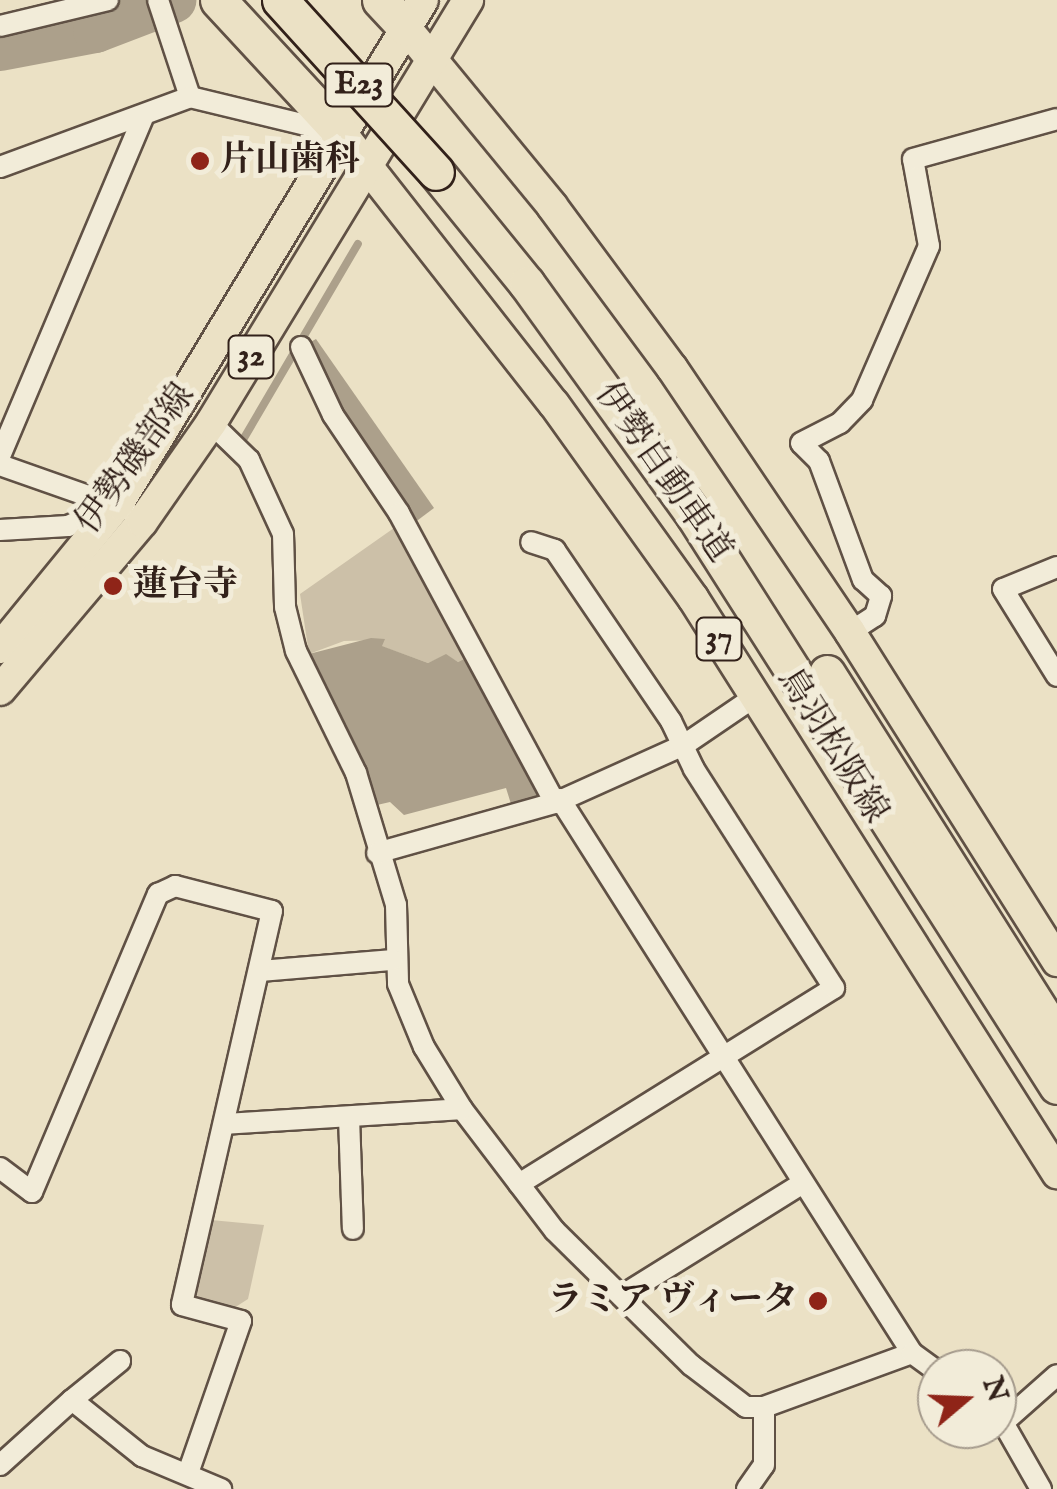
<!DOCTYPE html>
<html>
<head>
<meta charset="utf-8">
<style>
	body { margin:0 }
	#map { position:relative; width:1057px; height:1489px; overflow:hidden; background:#ebe1c5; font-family:"IM FELL English","Noto Serif JP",serif }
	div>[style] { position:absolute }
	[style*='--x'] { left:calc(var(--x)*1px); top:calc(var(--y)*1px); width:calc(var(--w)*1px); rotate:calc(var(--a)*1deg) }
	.green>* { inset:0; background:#ccc0a8 }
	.water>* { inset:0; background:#aca08b }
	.stream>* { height:8px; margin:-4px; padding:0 4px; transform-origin:4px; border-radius:4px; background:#aca08b }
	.river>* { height:45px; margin:-22.5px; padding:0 22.5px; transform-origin:22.5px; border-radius:22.5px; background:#aca08b }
	.roads { filter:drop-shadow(2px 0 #605145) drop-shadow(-2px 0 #605145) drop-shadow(0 2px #605145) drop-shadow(0 -2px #605145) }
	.street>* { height:20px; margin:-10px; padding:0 10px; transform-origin:10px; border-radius:10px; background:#f2ecd9 }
	.primary>* { height:30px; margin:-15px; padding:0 15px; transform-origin:15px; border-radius:15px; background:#ebe1c5 }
	.highway>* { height:35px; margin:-17.5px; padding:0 17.5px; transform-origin:17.5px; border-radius:17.5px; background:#ebe1c5 }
	.bridges { filter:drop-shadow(2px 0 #32211a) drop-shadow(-2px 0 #32211a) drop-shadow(0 2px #32211a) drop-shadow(0 -2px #32211a) }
	.highway-bridge>* { height:35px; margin:-17.5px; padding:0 17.5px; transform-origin:17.5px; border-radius:17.5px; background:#ebe1c5 }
	.dots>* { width:28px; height:28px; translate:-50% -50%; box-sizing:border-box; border:5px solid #f2ecd9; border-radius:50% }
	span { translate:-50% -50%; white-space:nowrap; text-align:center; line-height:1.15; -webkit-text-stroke:10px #f2ecd9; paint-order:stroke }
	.shield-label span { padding:2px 8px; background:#f2ecd9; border:2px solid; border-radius:8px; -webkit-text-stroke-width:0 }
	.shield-label { font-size:32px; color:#32211a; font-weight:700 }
	.poi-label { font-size:35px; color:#32211a; font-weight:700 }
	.left { translate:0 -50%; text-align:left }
	.right { translate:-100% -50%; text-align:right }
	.street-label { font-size:35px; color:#32211a }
	.north { position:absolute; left:917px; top:1349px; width:100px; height:100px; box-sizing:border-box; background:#f2ecd9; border:2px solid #a59b8d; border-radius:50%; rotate:71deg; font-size:28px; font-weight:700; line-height:40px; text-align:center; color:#32211a }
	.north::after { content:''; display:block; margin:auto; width:35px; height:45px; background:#8f2418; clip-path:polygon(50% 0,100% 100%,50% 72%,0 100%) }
</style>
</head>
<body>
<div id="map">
	<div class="green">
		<div style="clip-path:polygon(394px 528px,401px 528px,470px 656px,458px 662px,446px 655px,428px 663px,381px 646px,384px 640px,344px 641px,309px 654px,300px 594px)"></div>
		<div style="clip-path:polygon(211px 1220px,264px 1225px,248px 1299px,234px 1308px,201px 1301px,193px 1289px)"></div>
	</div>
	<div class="water">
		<div style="clip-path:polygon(316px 339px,434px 508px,414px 523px,349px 432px,307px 344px)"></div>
		<div style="clip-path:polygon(371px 638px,385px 639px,382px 646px,428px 663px,446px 654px,458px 662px,470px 656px,541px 794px,511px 804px,506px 788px,404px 815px,390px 802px,377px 805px,366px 766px,309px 654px)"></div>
	</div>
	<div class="stream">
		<div style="--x:244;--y:438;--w:225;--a:-59.6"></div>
	</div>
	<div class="river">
		<div style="--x:0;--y:48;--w:97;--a:-10.7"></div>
		<div style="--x:95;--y:30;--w:84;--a:-21"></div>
	</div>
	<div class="roads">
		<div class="street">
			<div style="--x:158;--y:0;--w:102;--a:71.7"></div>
			<div style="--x:0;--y:26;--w:111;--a:-13.5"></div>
			<div style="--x:0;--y:167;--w:202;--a:-20.2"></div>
			<div style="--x:190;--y:97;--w:149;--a:13.6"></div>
			<div style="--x:301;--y:347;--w:75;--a:64.8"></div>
			<div style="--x:333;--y:415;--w:118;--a:56"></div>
			<div style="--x:399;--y:513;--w:329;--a:61.7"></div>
			<div style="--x:211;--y:423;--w:53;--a:44.2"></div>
			<div style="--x:249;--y:460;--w:81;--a:65.3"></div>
			<div style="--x:283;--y:534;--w:73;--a:88.4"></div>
			<div style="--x:285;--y:607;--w:45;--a:76"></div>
			<div style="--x:296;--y:651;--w:136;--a:63.8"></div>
			<div style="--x:356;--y:773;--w:138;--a:73.1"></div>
			<div style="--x:396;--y:905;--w:79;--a:88.5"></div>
			<div style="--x:398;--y:984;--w:68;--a:67.6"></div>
			<div style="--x:424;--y:1047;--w:73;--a:58.5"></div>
			<div style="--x:462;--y:1109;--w:153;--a:52.7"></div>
			<div style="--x:555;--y:1231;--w:191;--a:44.6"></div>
			<div style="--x:691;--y:1365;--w:69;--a:37.4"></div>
			<div style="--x:746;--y:1407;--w:18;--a:0"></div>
			<div style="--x:764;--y:1407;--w:158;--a:-20"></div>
			<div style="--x:0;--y:456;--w:370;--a:-67.1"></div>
			<div style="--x:0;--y:465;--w:133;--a:19.4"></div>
			<div style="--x:0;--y:530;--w:68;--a:-3.4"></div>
			<div style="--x:68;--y:526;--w:48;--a:-23.4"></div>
			<div style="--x:1057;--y:567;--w:58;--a:157.8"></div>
			<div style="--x:1003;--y:589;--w:102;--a:58.2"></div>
			<div style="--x:850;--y:632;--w:30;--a:-33"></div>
			<div style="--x:875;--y:616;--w:21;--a:-73"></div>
			<div style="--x:881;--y:596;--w:24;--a:-138"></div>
			<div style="--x:863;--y:580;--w:127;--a:-110.3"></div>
			<div style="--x:819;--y:461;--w:25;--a:-135"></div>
			<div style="--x:801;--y:443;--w:44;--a:-27.1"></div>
			<div style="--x:840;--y:423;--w:32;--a:-46"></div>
			<div style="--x:862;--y:400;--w:168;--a:-66.5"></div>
			<div style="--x:929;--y:246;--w:88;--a:-100.4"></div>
			<div style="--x:913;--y:159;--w:149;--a:-15.5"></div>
			<div style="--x:560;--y:799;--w:656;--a:57.57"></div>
			<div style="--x:912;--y:1353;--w:31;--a:36"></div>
			<div style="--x:377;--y:853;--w:185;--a:-15.7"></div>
			<div style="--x:555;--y:803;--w:141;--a:-24.2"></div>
			<div style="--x:684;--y:745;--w:87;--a:-34.2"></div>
			<div style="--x:261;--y:971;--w:132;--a:-4.8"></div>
			<div style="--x:349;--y:1117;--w:112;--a:88"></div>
			<div style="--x:224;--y:1124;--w:238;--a:-3.6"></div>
			<div style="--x:0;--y:1168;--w:40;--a:37"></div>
			<div style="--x:32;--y:1192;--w:324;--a:-67.1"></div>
			<div style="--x:158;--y:894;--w:19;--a:-25"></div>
			<div style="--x:175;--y:886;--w:100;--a:14.5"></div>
			<div style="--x:272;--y:911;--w:404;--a:102.9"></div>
			<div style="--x:182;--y:1305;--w:61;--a:15.2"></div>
			<div style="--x:241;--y:1321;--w:161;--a:109.2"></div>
			<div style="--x:519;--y:1184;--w:371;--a:-31.9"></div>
			<div style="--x:834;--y:988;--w:260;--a:-122.6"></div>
			<div style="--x:694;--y:769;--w:53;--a:-115.6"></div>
			<div style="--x:671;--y:721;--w:207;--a:-124.2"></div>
			<div style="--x:555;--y:550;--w:25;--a:-162"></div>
			<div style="--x:623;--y:1295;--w:212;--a:-31.9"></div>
			<div style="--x:72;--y:1400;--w:62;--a:-39.1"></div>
			<div style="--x:997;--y:1412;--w:89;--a:60.3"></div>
			<div style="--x:1005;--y:1421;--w:69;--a:-41.5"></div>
			<div style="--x:0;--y:1465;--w:97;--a:-42.1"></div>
			<div style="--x:72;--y:1400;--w:90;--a:38.7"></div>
			<div style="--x:142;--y:1456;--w:86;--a:22.7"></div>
			<div style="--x:747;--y:1489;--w:29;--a:-55"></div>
			<div style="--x:764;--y:1465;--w:58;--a:-90"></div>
		</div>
		<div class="primary">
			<div style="--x:406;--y:28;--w:230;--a:50.6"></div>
			<div style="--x:552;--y:206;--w:202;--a:53.5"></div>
			<div style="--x:672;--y:368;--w:318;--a:56"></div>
			<div style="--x:850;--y:632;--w:389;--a:57.8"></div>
			<div style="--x:342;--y:134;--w:343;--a:51.9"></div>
			<div style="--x:554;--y:404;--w:239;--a:54.4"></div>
			<div style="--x:693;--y:598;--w:681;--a:57.66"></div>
			<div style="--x:0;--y:648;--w:186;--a:-50.7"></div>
			<div style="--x:118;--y:504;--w:589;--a:-58.82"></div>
			<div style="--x:0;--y:690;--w:220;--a:-49.8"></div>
			<div style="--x:142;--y:522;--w:121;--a:-55.1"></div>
			<div style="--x:211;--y:423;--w:495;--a:-58.7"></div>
		</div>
		<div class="highway">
			<div style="--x:218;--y:0;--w:183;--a:47.2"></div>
			<div style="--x:380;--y:0;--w:38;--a:47"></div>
			<div style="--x:436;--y:172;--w:144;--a:50.9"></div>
			<div style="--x:527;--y:284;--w:284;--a:54.2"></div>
			<div style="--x:693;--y:514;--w:678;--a:57.53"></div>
			<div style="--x:827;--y:673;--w:431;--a:57.7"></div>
		</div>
	</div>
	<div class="bridges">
		<div class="highway-bridge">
			<div style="--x:280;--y:0;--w:232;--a:47.8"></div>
		</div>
	</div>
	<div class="dots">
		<div style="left:200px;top:161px;background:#8f2418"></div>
		<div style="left:113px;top:586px;background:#8f2418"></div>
		<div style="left:818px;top:1301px;background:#8f2418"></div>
	</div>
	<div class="shield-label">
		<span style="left:359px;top:85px">E23</span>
		<span style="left:251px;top:357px">32</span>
		<span style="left:719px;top:639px">37</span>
	</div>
	<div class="poi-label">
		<span class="left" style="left:220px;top:161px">片山歯科</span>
		<span class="left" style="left:133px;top:586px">蓮台寺</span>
		<span class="right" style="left:798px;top:1301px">ラミア ヴィータ</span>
	</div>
	<div class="street-label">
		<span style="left:136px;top:459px;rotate:-54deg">伊勢磯部線</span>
		<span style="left:663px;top:473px;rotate:55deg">伊勢自動車道</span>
		<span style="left:832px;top:746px;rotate:58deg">鳥羽松阪線</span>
	</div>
	<div class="north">N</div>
</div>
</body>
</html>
